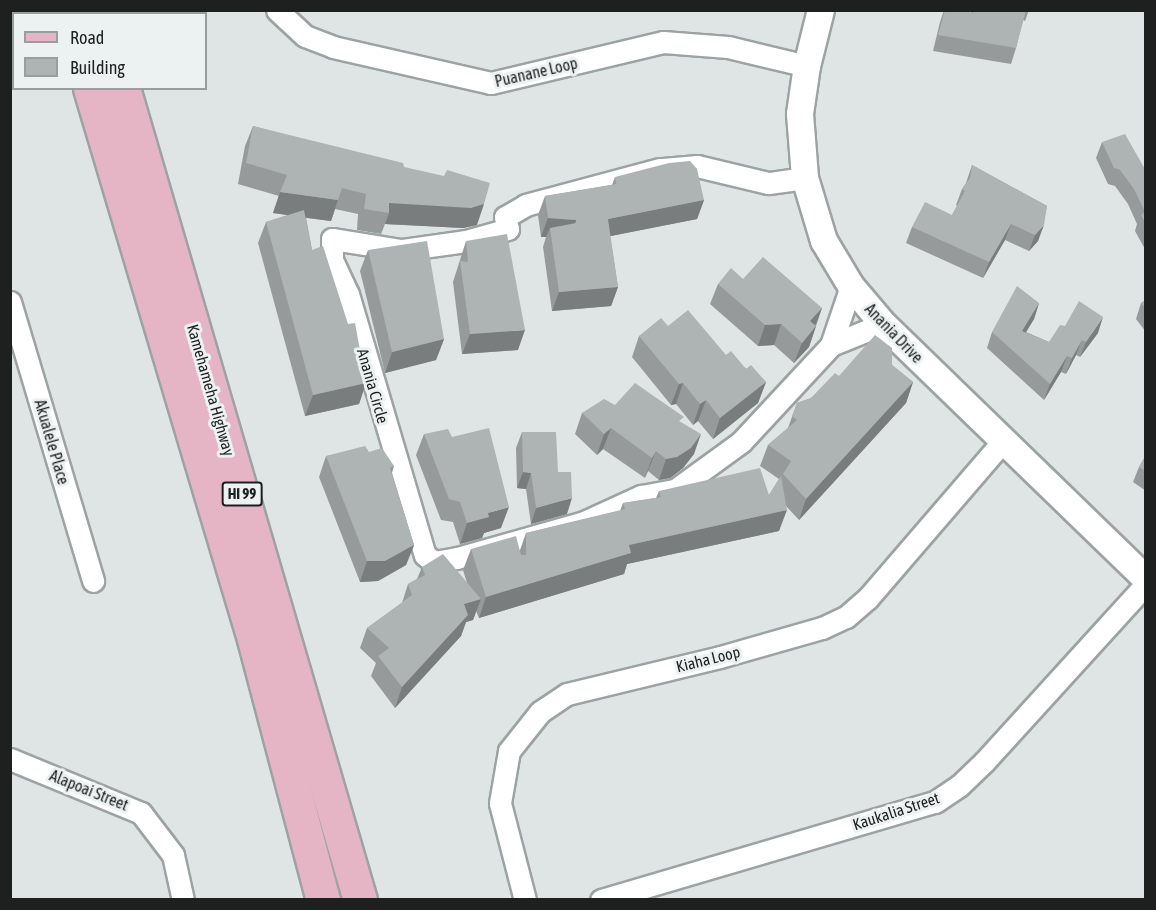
<!DOCTYPE html>
<html>
<head>
<meta charset="utf-8">
<style>
	body { margin:0 }
	#map { position:relative; width:1156px; height:910px; overflow:hidden; background:#dfe4e5; font-family:"Asap Condensed",sans-serif }
	div>[style] { position:absolute }
	[style*='--x'] { left:calc(var(--x)*1px); top:calc(var(--y)*1px); width:calc(var(--w)*1px); rotate:calc(var(--a)*1deg) }
	.roads { filter:drop-shadow(2px 0 #9da2a3) drop-shadow(-2px 0 #9da2a3) drop-shadow(0 2px #9da2a3) drop-shadow(0 -2px #9da2a3) }
	.minor>* { height:21px; margin:-10.5px; padding:0 10.5px; transform-origin:10.5px; border-radius:10.5px; background:#fff }
	.tertiary>* { height:26px; margin:-13px; padding:0 13px; transform-origin:13px; border-radius:13px; background:#fff }
	.primary>* { height:33px; margin:-16.5px; padding:0 16.5px; transform-origin:16.5px; border-radius:16.5px; background:#e5b5c5 }
	.wall>* { inset:0; background:#969a9b }
	.shaded-wall>* { inset:0; background:#7a7d7e }
	.building>* { inset:0; background:#aeb3b4 }
	span { translate:-50% -50%; white-space:nowrap; text-align:center; line-height:1.15; -webkit-text-stroke:6px #ecf1f2; paint-order:stroke }
	.shield-label span { padding:2px 4px; background:#ecf1f2; border:2px solid; border-radius:4px; -webkit-text-stroke-width:0 }
	.shield-label { font-size:15px; color:#1e2020; font-weight:700 }
	.street-label { font-size:16px; color:#1e2020 }
	.frame { position:absolute; inset:0; border:12px solid #1e2020; pointer-events:none }
	.legend { position:absolute; left:12px; top:12px; width:195px; height:78px; box-sizing:border-box; background:#ecf1f2; border:2px solid #9a9d9e; margin:0; padding:8px 10px; list-style:none; font-size:18px; color:#1e2020 }
	.legend li { display:flex; align-items:center; gap:12px; height:30px }
	.legend b { width:30px; border:2px solid #9a9d9e }
</style>
</head>
<body>
<div id="map">
	<div class="roads">
		<div class="minor">
			<div style="--x:277;--y:10;--w:38;--a:43"></div>
			<div style="--x:305;--y:36;--w:30;--a:21"></div>
			<div style="--x:333;--y:47;--w:162;--a:12.8"></div>
			<div style="--x:491;--y:83;--w:177;--a:-13.4"></div>
			<div style="--x:663;--y:42;--w:65;--a:4.4"></div>
			<div style="--x:728;--y:47;--w:81;--a:13.5"></div>
			<div style="--x:805;--y:178;--w:37;--a:172"></div>
			<div style="--x:768;--y:183;--w:73;--a:-166.5"></div>
			<div style="--x:697;--y:166;--w:37;--a:175"></div>
			<div style="--x:660;--y:169;--w:139;--a:165"></div>
			<div style="--x:526;--y:205;--w:24;--a:150"></div>
			<div style="--x:505;--y:217;--w:12;--a:76"></div>
			<div style="--x:508;--y:229;--w:44;--a:164.1"></div>
			<div style="--x:466;--y:241;--w:66;--a:172.1"></div>
			<div style="--x:401;--y:250;--w:70;--a:-170.9"></div>
			<div style="--x:332;--y:239;--w:21;--a:90"></div>
			<div style="--x:332;--y:260;--w:38;--a:65"></div>
			<div style="--x:348;--y:294;--w:272;--a:73.6"></div>
			<div style="--x:425;--y:555;--w:11;--a:38"></div>
			<div style="--x:434;--y:562;--w:23;--a:-10"></div>
			<div style="--x:457;--y:558;--w:132;--a:-15.8"></div>
			<div style="--x:584;--y:522;--w:63;--a:-24.5"></div>
			<div style="--x:641;--y:496;--w:35;--a:-10"></div>
			<div style="--x:675;--y:490;--w:82;--a:-36"></div>
			<div style="--x:741;--y:442;--w:132;--a:-47.1"></div>
			<div style="--x:831;--y:345;--w:56;--a:-22"></div>
			<div style="--x:10;--y:302;--w:291;--a:73.4"></div>
			<div style="--x:831;--y:345;--w:62;--a:-71.3"></div>
			<div style="--x:10;--y:759;--w:142;--a:22.4"></div>
			<div style="--x:141;--y:813;--w:53;--a:52.7"></div>
			<div style="--x:173;--y:855;--w:46;--a:77.5"></div>
			<div style="--x:525;--y:900;--w:100;--a:-104.5"></div>
			<div style="--x:500;--y:803;--w:53;--a:-80.2"></div>
			<div style="--x:509;--y:751;--w:50;--a:-51.5"></div>
			<div style="--x:540;--y:712;--w:32;--a:-34"></div>
			<div style="--x:567;--y:694;--w:157;--a:-13.6"></div>
			<div style="--x:720;--y:657;--w:106;--a:-15.9"></div>
			<div style="--x:822;--y:628;--w:26;--a:-25"></div>
			<div style="--x:846;--y:617;--w:29;--a:-41"></div>
			<div style="--x:868;--y:598;--w:207;--a:-49.3"></div>
			<div style="--x:601;--y:900;--w:348;--a:-16.4"></div>
			<div style="--x:935;--y:802;--w:29;--a:-34"></div>
			<div style="--x:959;--y:786;--w:35;--a:-44"></div>
			<div style="--x:984;--y:762;--w:241;--a:-47.7"></div>
		</div>
		<div class="tertiary">
			<div style="--x:821;--y:10;--w:58;--a:104"></div>
			<div style="--x:807;--y:66;--w:49;--a:98.3"></div>
			<div style="--x:800;--y:114;--w:64;--a:85.5"></div>
			<div style="--x:805;--y:178;--w:66;--a:73.2"></div>
			<div style="--x:824;--y:241;--w:52;--a:59"></div>
			<div style="--x:851;--y:286;--w:50;--a:49.9"></div>
			<div style="--x:883;--y:324;--w:366;--a:44.1"></div>
		</div>
		<div class="primary">
			<div style="--x:67;--y:10;--w:4;--a:90"></div>
			<div style="--x:101;--y:10;--w:4;--a:76"></div>
			<div style="--x:90;--y:88;--w:575;--a:73.42"></div>
			<div style="--x:254;--y:639;--w:270;--a:75.2"></div>
			<div style="--x:123;--y:88;--w:846;--a:73.73"></div>
		</div>
	</div>
	<div class="wall">
		<div style="clip-path:polygon(944px 10px,971px 13px,972px 10px,1029px 10px,1025px 21px,1023px 20px,1016px 48px,1011px 64px,933px 51px,940px 22px)"></div>
		<div style="clip-path:polygon(253px 126px,404px 167px,477px 225px,463px 228px,385px 224px,381px 234px,357px 230px,358px 214px,335px 209px,331px 221px,306px 218px,312px 250px,366px 383px,359px 404px,305px 416px,258px 243px,266px 222px,288px 215px,273px 213px,279px 196px,238px 184px,245px 146px)"></div>
		<div style="clip-path:polygon(1102px 142px,1146px 171px,1146px 251px,1135px 231px,1137px 224px,1128px 204px,1115px 186px,1108px 184px,1096px 158px)"></div>
		<div style="clip-path:polygon(972px 165px,1047px 206px,1038px 241px,1029px 251px,1005px 240px,983px 278px,906px 243px,912px 227px,952px 215px,957px 206px,956px 205px,962px 189px,966px 183px)"></div>
		<div style="clip-path:polygon(615px 177px,704px 200px,697px 219px,610px 236px,618px 287px,611px 306px,552px 311px,543px 247px,546px 237px,541px 237px,538px 215px,545px 196px,612px 185px)"></div>
		<div style="clip-path:polygon(466px 241px,518px 350px,462px 354px,453px 282px)"></div>
		<div style="clip-path:polygon(368px 250px,444px 339px,436px 360px,385px 373px,360px 271px)"></div>
		<div style="clip-path:polygon(743px 279px,822px 308px,809px 347px,794px 363px,774px 345px,758px 346px,710px 304px,718px 284px)"></div>
		<div style="clip-path:polygon(1146px 300px,1146px 332px,1136px 319px,1141px 303px)"></div>
		<div style="clip-path:polygon(1039px 303px,1034px 319px,1026px 332px,1049px 342px,1098px 333px,1080px 357px,1076px 355px,1066px 374px,1061px 372px,1044px 400px,987px 348px,992px 332px)"></div>
		<div style="clip-path:polygon(668px 326px,726px 355px,766px 382px,758px 403px,713px 439px,698px 421px,693px 425px,676px 404px,671px 405px,632px 357px,639px 336px)"></div>
		<div style="clip-path:polygon(892px 365px,913px 382px,906px 403px,799px 520px,786px 506px,779px 531px,627px 564px,624px 574px,479px 618px,476px 611px,473px 620px,466px 622px,461px 636px,395px 708px,371px 676px,376px 663px,360px 648px,367px 628px,402px 603px,408px 584px,417px 579px,422px 567px,467px 583px,463px 570px,471px 549px,520px 550px,526px 533px,620px 511px,623px 503px,656px 498px,659px 491px,769px 495px,779px 479px,760px 466px,768px 445px,788px 428px,797px 403px,811px 398px,839px 376px)"></div>
		<div style="clip-path:polygon(615px 405px,682px 423px,694px 454px,683px 468px,670px 478px,659px 480px,648px 471px,645px 478px,603px 449px,597px 455px,575px 434px,582px 413px)"></div>
		<div style="clip-path:polygon(522px 432px,558px 472px,567px 514px,531px 524px,526px 489px,517px 488px,516px 448px)"></div>
		<div style="clip-path:polygon(424px 434px,452px 437px,501px 528px,484px 533px,482px 538px,460px 544px,453px 522px,441px 520px,416px 455px)"></div>
		<div style="clip-path:polygon(369px 452px,394px 466px,392px 473px,414px 545px,406px 565px,378px 581px,360px 582px,319px 477px,326px 456px)"></div>
		<div style="clip-path:polygon(1146px 455px,1146px 491px,1133px 482px,1139px 467px)"></div>
	</div>
	<div class="shaded-wall">
		<div style="clip-path:polygon(280px 192px,338px 200px,331px 221px,273px 213px)"></div>
		<div style="clip-path:polygon(704px 200px,697px 219px,601px 238px,608px 219px)"></div>
		<div style="clip-path:polygon(389px 203px,484px 204px,477px 225px,463px 228px,385px 224px,389px 213px)"></div>
		<div style="clip-path:polygon(548px 218px,576px 220px,569px 238px,550px 228px,546px 237px,541px 237px)"></div>
		<div style="clip-path:polygon(1011px 224px,1005px 240px,983px 278px,989px 262px)"></div>
		<div style="clip-path:polygon(1044px 225px,1038px 241px,1029px 251px,1035px 235px)"></div>
		<div style="clip-path:polygon(618px 287px,611px 306px,552px 311px,559px 292px)"></div>
		<div style="clip-path:polygon(1039px 303px,1034px 319px,1017px 347px,1022px 331px)"></div>
		<div style="clip-path:polygon(822px 308px,814px 329px,810px 321px)"></div>
		<div style="clip-path:polygon(1103px 317px,1098px 333px,1080px 357px,1086px 342px)"></div>
		<div style="clip-path:polygon(781px 324px,774px 345px,758px 346px,765px 325px)"></div>
		<div style="clip-path:polygon(816px 326px,809px 347px,794px 363px,802px 343px)"></div>
		<div style="clip-path:polygon(525px 330px,518px 350px,462px 354px,470px 334px)"></div>
		<div style="clip-path:polygon(444px 339px,436px 360px,385px 373px,392px 352px)"></div>
		<div style="clip-path:polygon(1082px 340px,1076px 355px,1066px 374px,1072px 358px)"></div>
		<div style="clip-path:polygon(1067px 356px,1061px 372px,1044px 400px,1050px 384px)"></div>
		<div style="clip-path:polygon(766px 382px,758px 403px,713px 439px,720px 418px)"></div>
		<div style="clip-path:polygon(913px 382px,906px 403px,799px 520px,806px 499px)"></div>
		<div style="clip-path:polygon(366px 383px,359px 404px,305px 416px,313px 395px)"></div>
		<div style="clip-path:polygon(683px 383px,676px 404px,671px 405px,679px 384px)"></div>
		<div style="clip-path:polygon(706px 400px,698px 421px,693px 425px,700px 404px)"></div>
		<div style="clip-path:polygon(611px 428px,603px 449px,597px 455px,604px 434px)"></div>
		<div style="clip-path:polygon(701px 434px,694px 454px,683px 468px,670px 478px,659px 480px,666px 459px)"></div>
		<div style="clip-path:polygon(656px 451px,648px 471px,645px 478px,652px 458px)"></div>
		<div style="clip-path:polygon(523px 472px,531px 473px,526px 489px,517px 488px)"></div>
		<div style="clip-path:polygon(572px 498px,567px 514px,531px 524px,536px 508px)"></div>
		<div style="clip-path:polygon(509px 507px,501px 528px,484px 533px,482px 538px,460px 544px,467px 523px,488px 513px)"></div>
		<div style="clip-path:polygon(787px 510px,779px 531px,627px 564px,624px 574px,479px 618px,486px 597px,629px 545px)"></div>
		<div style="clip-path:polygon(414px 545px,406px 565px,378px 581px,360px 582px,367px 561px)"></div>
		<div style="clip-path:polygon(481px 599px,473px 620px,466px 622px,461px 636px,395px 708px,402px 687px,464px 604px)"></div>
	</div>
	<div class="building">
		<div style="clip-path:polygon(945px 10px,961px 10px,973px 13px,974px 10px,1026px 10px,1016px 48px,938px 35px)"></div>
		<div style="clip-path:polygon(253px 126px,403px 163px,404px 167px,444px 176px,447px 170px,490px 183px,484px 204px,471px 208px,389px 203px,389px 213px,364px 209px,366px 194px,342px 188px,338px 200px,280px 192px,287px 175px,246px 163px)"></div>
		<div style="clip-path:polygon(1125px 134px,1146px 171px,1146px 224px,1141px 215px,1145px 212px,1134px 189px,1120px 170px,1114px 168px,1102px 142px)"></div>
		<div style="clip-path:polygon(690px 161px,697px 169px,704px 200px,608px 219px,618px 287px,559px 292px,550px 228px,576px 223px,576px 220px,548px 218px,545px 196px,616px 184px,615px 177px,669px 163px)"></div>
		<div style="clip-path:polygon(972px 165px,1047px 206px,1044px 225px,1035px 235px,1011px 224px,989px 262px,912px 227px,925px 202px,952px 215px,965px 191px,962px 189px,970px 178px)"></div>
		<div style="clip-path:polygon(304px 210px,312px 250px,323px 246px,348px 324px,355px 323px,366px 383px,313px 395px,266px 222px)"></div>
		<div style="clip-path:polygon(507px 234px,525px 330px,470px 334px,460px 261px,468px 262px,466px 241px)"></div>
		<div style="clip-path:polygon(427px 241px,444px 339px,392px 352px,368px 250px)"></div>
		<div style="clip-path:polygon(763px 257px,822px 308px,810px 321px,816px 326px,802px 343px,781px 324px,765px 325px,718px 284px,731px 268px,743px 279px)"></div>
		<div style="clip-path:polygon(1017px 286px,1039px 303px,1022px 331px,1049px 342px,1060px 325px,1065px 326px,1079px 301px,1103px 317px,1086px 342px,1082px 340px,1072px 358px,1067px 356px,1050px 384px,992px 332px)"></div>
		<div style="clip-path:polygon(1146px 300px,1146px 309px,1141px 303px)"></div>
		<div style="clip-path:polygon(688px 310px,726px 355px,731px 351px,746px 369px,751px 365px,766px 382px,720px 418px,706px 400px,700px 404px,683px 383px,679px 384px,639px 336px,661px 318px,668px 326px)"></div>
		<div style="clip-path:polygon(875px 335px,892px 348px,892px 365px,913px 382px,806px 499px,783px 474px,791px 461px,768px 445px,797px 420px,792px 416px,797px 403px,811px 398px,835px 373px,839px 376px)"></div>
		<div style="clip-path:polygon(635px 383px,684px 417px,679px 421px,701px 434px,691px 448px,677px 457px,666px 459px,656px 451px,652px 458px,611px 428px,604px 434px,582px 413px,604px 399px,615px 405px)"></div>
		<div style="clip-path:polygon(489px 428px,509px 507px,488px 513px,489px 517px,467px 523px,460px 502px,449px 499px,424px 434px,448px 429px,452px 437px)"></div>
		<div style="clip-path:polygon(522px 432px,556px 432px,558px 472px,571px 472px,572px 498px,536px 508px,531px 473px,523px 472px)"></div>
		<div style="clip-path:polygon(365px 446px,369px 452px,382px 448px,394px 466px,390px 468px,414px 545px,385px 561px,367px 561px,326px 456px)"></div>
		<div style="clip-path:polygon(1146px 455px,1146px 471px,1139px 467px)"></div>
		<div style="clip-path:polygon(760px 468px,769px 495px,781px 476px,787px 510px,629px 545px,631px 553px,486px 597px,471px 549px,516px 536px,521px 555px,526px 555px,526px 533px,625px 509px,623px 503px,661px 497px,659px 491px)"></div>
		<div style="clip-path:polygon(443px 554px,481px 599px,464px 604px,468px 615px,402px 687px,378px 656px,389px 648px,367px 628px,412px 595px,408px 584px,425px 575px,422px 567px)"></div>
	</div>
	<div class="shield-label">
		<span style="left:242px;top:494px">HI 99</span>
	</div>
	<div class="street-label">
		<span style="left:536px;top:72px;rotate:-13deg">Puanane Loop</span>
		<span style="left:894px;top:333px;rotate:46deg">Anania Drive</span>
		<span style="left:373px;top:386px;rotate:74deg">Anania Circle</span>
		<span style="left:211px;top:390px;rotate:74deg">Kamehameha Highway</span>
		<span style="left:52px;top:442px;rotate:74deg">Akualele Place</span>
		<span style="left:708px;top:659px;rotate:-14deg">Kiaha Loop</span>
		<span style="left:89px;top:790px;rotate:22deg">Alapoai Street</span>
		<span style="left:896px;top:811px;rotate:-18deg">Kaukalia Street</span>
	</div>
	<div class="frame"></div>
	<ul class="legend">
	<li><b style="height:8px;background:#e5b5c5"></b>Road</li>
	<li><b style="height:16px;background:#aeb3b4"></b>Building</li>
	</ul>
</div>
</body>
</html>
